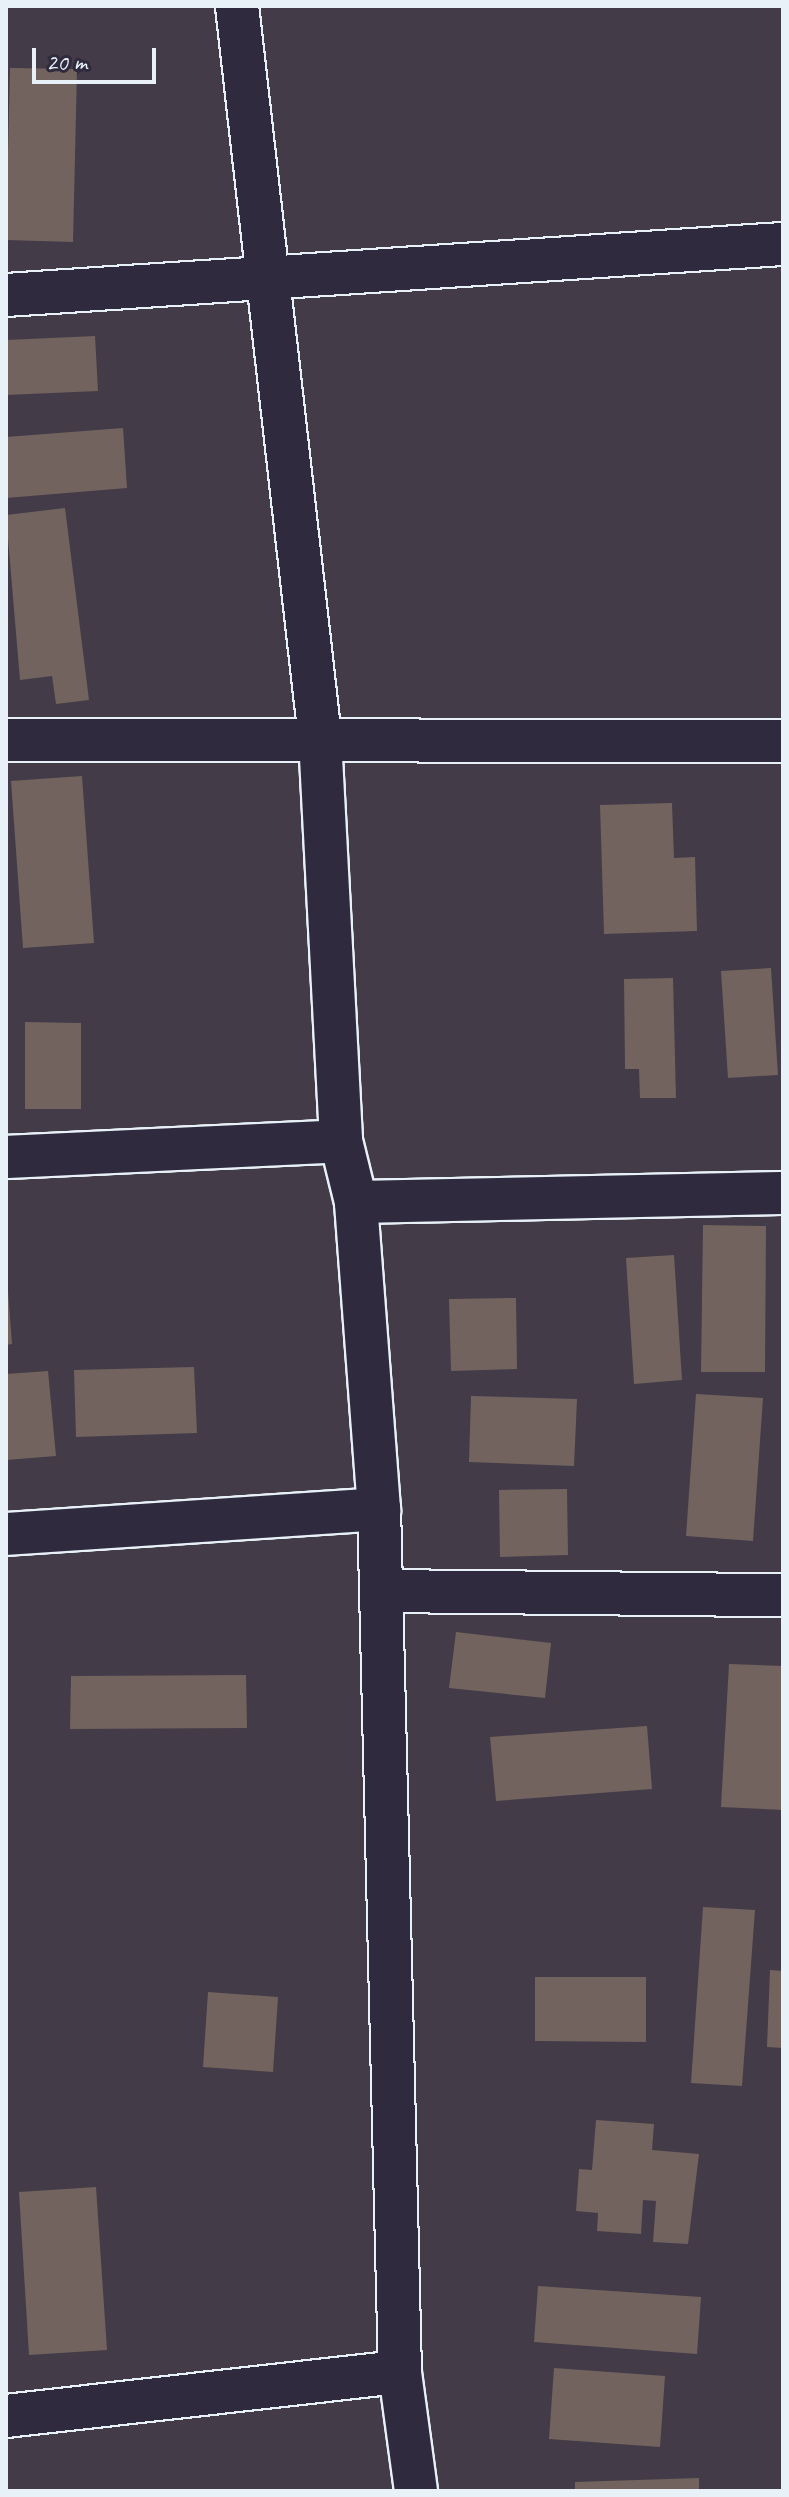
<!DOCTYPE html>
<html>
<head>
<meta charset="utf-8">
<style>
	body { margin:0 }
	#map { position:relative; width:789px; height:2497px; overflow:hidden; background:#433b47; font-family:Caveat,sans-serif }
	div>[style] { position:absolute }
	[style*='--x'] { left:calc(var(--x)*1px); top:calc(var(--y)*1px); width:calc(var(--w)*1px); rotate:calc(var(--a)*1deg) }
	.building>* { inset:0; background:#72635f }
	.roads { filter:drop-shadow(2px 0 #e8f1f8) drop-shadow(-2px 0 #e8f1f8) drop-shadow(0 2px #e8f1f8) drop-shadow(0 -2px #e8f1f8) }
	.street>* { height:42px; margin:-21px; padding:0 21px; transform-origin:21px; border-radius:21px; background:#2f2a3d }
	span { translate:-50% -50%; white-space:nowrap; text-align:center; line-height:1.15; -webkit-text-stroke:6px #2f2a3d; paint-order:stroke }
	.frame { position:absolute; inset:0; border:8px solid #e8f1f8; pointer-events:none }
	.scale { position:absolute; left:32px; top:48px; width:124px; height:36px; box-sizing:border-box; border:4px solid #e8f1f8; border-top:0; padding-left:10px; font-size:24px; line-height:28px; white-space:nowrap; color:#e8f1f8; -webkit-text-stroke:6px #2f2a3d; paint-order:stroke }
</style>
</head>
<body>
<div id="map">
	<div class="building">
		<div style="clip-path:polygon(10px 68px,77px 69px,73px 242px,6px 240px)"></div>
		<div style="clip-path:polygon(95px 336px,98px 391px,6px 395px,6px 340px)"></div>
		<div style="clip-path:polygon(123px 428px,127px 488px,6px 498px,6px 437px)"></div>
		<div style="clip-path:polygon(65px 508px,89px 700px,56px 704px,52px 676px,20px 680px,6px 515px)"></div>
		<div style="clip-path:polygon(82px 776px,94px 943px,23px 948px,11px 781px)"></div>
		<div style="clip-path:polygon(672px 803px,674px 858px,695px 857px,697px 931px,604px 934px,600px 805px)"></div>
		<div style="clip-path:polygon(771px 968px,778px 1075px,728px 1078px,721px 971px)"></div>
		<div style="clip-path:polygon(673px 978px,676px 1098px,640px 1098px,639px 1069px,625px 1069px,624px 979px)"></div>
		<div style="clip-path:polygon(25px 1022px,81px 1023px,81px 1109px,25px 1109px)"></div>
		<div style="clip-path:polygon(703px 1225px,766px 1226px,765px 1372px,701px 1372px)"></div>
		<div style="clip-path:polygon(674px 1255px,682px 1380px,634px 1384px,626px 1258px)"></div>
		<div style="clip-path:polygon(6px 1264px,12px 1344px,6px 1345px)"></div>
		<div style="clip-path:polygon(516px 1298px,517px 1369px,451px 1371px,449px 1299px)"></div>
		<div style="clip-path:polygon(194px 1367px,197px 1433px,76px 1437px,74px 1370px)"></div>
		<div style="clip-path:polygon(48px 1371px,56px 1456px,6px 1460px,6px 1374px)"></div>
		<div style="clip-path:polygon(696px 1394px,763px 1398px,753px 1541px,686px 1536px)"></div>
		<div style="clip-path:polygon(471px 1396px,577px 1399px,574px 1466px,469px 1462px)"></div>
		<div style="clip-path:polygon(567px 1489px,568px 1555px,500px 1557px,499px 1490px)"></div>
		<div style="clip-path:polygon(456px 1632px,551px 1643px,545px 1698px,449px 1688px)"></div>
		<div style="clip-path:polygon(729px 1664px,783px 1666px,783px 1810px,721px 1807px)"></div>
		<div style="clip-path:polygon(246px 1675px,247px 1728px,70px 1729px,71px 1676px)"></div>
		<div style="clip-path:polygon(647px 1726px,652px 1789px,496px 1801px,490px 1737px)"></div>
		<div style="clip-path:polygon(703px 1907px,755px 1910px,742px 2086px,691px 2083px)"></div>
		<div style="clip-path:polygon(770px 1970px,783px 1971px,783px 2048px,767px 2047px)"></div>
		<div style="clip-path:polygon(535px 1977px,646px 1977px,646px 2042px,535px 2041px)"></div>
		<div style="clip-path:polygon(208px 1992px,278px 1997px,273px 2072px,203px 2067px)"></div>
		<div style="clip-path:polygon(596px 2120px,654px 2124px,652px 2150px,699px 2154px,688px 2244px,653px 2242px,656px 2201px,643px 2200px,641px 2234px,597px 2231px,598px 2213px,576px 2211px,579px 2169px,592px 2170px)"></div>
		<div style="clip-path:polygon(96px 2187px,107px 2350px,29px 2355px,19px 2192px)"></div>
		<div style="clip-path:polygon(538px 2286px,701px 2297px,697px 2354px,534px 2342px)"></div>
		<div style="clip-path:polygon(554px 2368px,665px 2376px,660px 2447px,549px 2439px)"></div>
		<div style="clip-path:polygon(699px 2478px,699px 2491px,575px 2491px,575px 2482px)"></div>
	</div>
	<div class="roads">
		<div class="street">
			<div style="--x:237;--y:6;--w:737;--a:83.53"></div>
			<div style="--x:320;--y:738;--w:404;--a:87"></div>
			<div style="--x:6;--y:295;--w:779;--a:-3.76"></div>
			<div style="--x:6;--y:740;--w:777;--a:0.07"></div>
			<div style="--x:6;--y:1157;--w:335;--a:-2.7"></div>
			<div style="--x:341;--y:1141;--w:63;--a:76.2"></div>
			<div style="--x:6;--y:1534;--w:374;--a:-3.8"></div>
			<div style="--x:381;--y:1591;--w:402;--a:0.6"></div>
			<div style="--x:6;--y:2416;--w:396;--a:-6.4"></div>
			<div style="--x:416;--y:2491;--w:120;--a:-97.7"></div>
			<div style="--x:400;--y:2372;--w:863;--a:-91.39"></div>
			<div style="--x:379;--y:1509;--w:308;--a:-94.3"></div>
			<div style="--x:356;--y:1202;--w:427;--a:-1.2"></div>
		</div>
	</div>
	<div class="frame"></div>
	<div class="scale">20 m</div>
</div>
</body>
</html>
